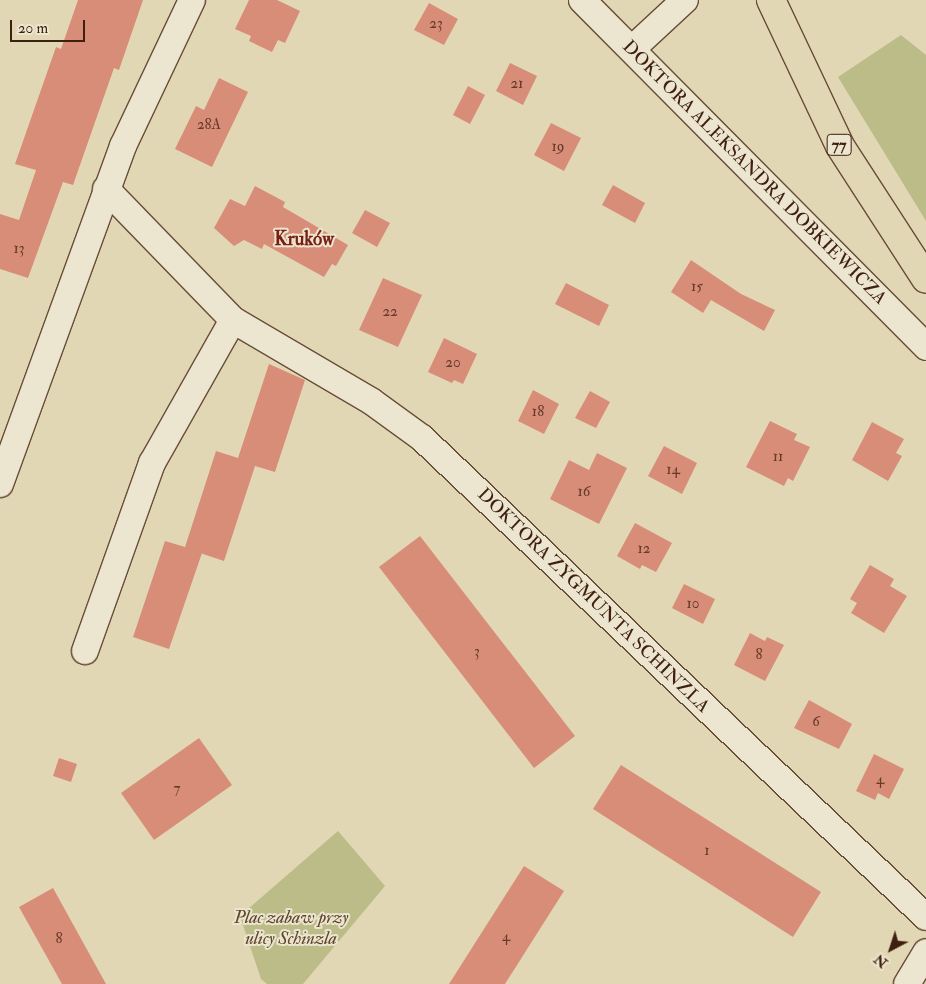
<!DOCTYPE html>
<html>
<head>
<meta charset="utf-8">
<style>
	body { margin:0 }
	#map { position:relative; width:926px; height:984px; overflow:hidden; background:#e2d7b5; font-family:"IM FELL Double Pica",serif }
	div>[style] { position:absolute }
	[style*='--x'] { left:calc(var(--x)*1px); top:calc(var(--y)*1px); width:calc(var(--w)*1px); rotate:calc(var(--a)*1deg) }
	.green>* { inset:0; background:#bcbc88 }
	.building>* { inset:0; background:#d88d78 }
	.roads { filter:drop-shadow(1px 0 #684d37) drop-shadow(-1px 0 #684d37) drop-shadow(0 1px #684d37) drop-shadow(0 -1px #684d37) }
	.minor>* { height:26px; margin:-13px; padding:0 13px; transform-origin:13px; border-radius:13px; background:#ece5cf }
	.primary>* { height:28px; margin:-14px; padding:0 14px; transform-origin:14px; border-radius:14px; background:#e2d7b5 }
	span { translate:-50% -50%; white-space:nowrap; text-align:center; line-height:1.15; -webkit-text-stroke:4px #ece5cf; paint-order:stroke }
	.number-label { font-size:15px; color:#653a28 }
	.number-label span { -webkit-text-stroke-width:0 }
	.shield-label span { padding:1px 4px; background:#ece5cf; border:1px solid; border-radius:4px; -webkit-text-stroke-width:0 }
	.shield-label { font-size:16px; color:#3f1f0d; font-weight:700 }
	.street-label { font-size:18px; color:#3f1f0d }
	.park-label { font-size:18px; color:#5e462c; font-style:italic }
	.neighbourhood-label { font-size:19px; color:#7a1f14; font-weight:700 }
	.north { position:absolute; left:866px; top:924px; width:50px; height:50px; -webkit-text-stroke:4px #ece5cf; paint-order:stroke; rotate:220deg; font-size:14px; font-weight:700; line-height:20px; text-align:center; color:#3f1f0d }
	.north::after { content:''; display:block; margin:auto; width:18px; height:22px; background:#3f1f0d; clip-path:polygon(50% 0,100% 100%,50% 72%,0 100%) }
	.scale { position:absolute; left:10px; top:20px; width:75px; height:22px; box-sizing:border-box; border:2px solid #3f1f0d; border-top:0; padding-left:6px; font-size:15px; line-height:18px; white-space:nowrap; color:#3f1f0d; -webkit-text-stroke:4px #ece5cf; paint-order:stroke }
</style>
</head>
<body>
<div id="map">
	<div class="green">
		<div style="clip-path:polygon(901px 35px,926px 55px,926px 221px,838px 77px)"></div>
		<div style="clip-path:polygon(338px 831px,385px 886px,303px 984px,267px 984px,261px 979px,240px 916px)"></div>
	</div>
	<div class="building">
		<div style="clip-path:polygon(78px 0,143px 0,119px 70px,114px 68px,73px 185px,63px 182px,28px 278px,0 269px,0 214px,19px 220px,36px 170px,15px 164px,56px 47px,61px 49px)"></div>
		<div style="clip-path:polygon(249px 0,277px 0,300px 11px,285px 43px,278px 40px,272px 52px,249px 41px,251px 36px,235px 29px)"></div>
		<div style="clip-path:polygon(429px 3px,458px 19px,444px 45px,414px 30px)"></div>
		<div style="clip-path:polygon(510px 63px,537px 76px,523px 105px,496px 91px)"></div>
		<div style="clip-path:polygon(219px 78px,248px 92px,212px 167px,175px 149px,196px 106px,204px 110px)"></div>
		<div style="clip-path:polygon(468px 86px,485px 95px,470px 124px,453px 115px)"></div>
		<div style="clip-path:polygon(551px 123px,581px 138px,564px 171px,534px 155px)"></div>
		<div style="clip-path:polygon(613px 185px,645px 203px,635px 223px,602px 205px)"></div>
		<div style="clip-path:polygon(255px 186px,285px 202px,283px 207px,348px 245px,336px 266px,332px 264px,324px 277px,264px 244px,262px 249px,244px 240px,234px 246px,214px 228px,230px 199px,245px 206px)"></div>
		<div style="clip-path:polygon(365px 210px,390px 223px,377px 247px,352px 233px)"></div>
		<div style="clip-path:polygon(691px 260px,741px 294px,775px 310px,764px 331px,711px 300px,703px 313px,671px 292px)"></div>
		<div style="clip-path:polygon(383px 278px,422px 295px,398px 347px,359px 330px)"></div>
		<div style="clip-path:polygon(566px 283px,609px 305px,599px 326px,555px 304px)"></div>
		<div style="clip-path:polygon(444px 338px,477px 354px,463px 384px,454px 380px,452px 383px,428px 372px)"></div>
		<div style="clip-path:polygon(269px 364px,305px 380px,275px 472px,255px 466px,224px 561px,188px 549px,202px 553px,169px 649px,133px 637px,165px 541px,185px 547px,216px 451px,238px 458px)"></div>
		<div style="clip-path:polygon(533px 390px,559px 404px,544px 434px,518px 421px)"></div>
		<div style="clip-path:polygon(590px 391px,610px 402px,596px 428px,575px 418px)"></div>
		<div style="clip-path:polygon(770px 421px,797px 434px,794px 440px,810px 447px,793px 481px,788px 478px,784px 486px,746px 467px)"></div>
		<div style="clip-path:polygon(872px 422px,904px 439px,896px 453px,902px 456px,888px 481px,852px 460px)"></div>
		<div style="clip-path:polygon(664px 446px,697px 463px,682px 494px,648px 476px)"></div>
		<div style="clip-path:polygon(597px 453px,627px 468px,599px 524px,550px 499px,569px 460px,589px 470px)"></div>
		<div style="clip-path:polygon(635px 523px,672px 543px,656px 572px,642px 565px,640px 569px,617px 556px)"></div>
		<div style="clip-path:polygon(420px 536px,575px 736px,534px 768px,379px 567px)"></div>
		<div style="clip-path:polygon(870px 565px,894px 579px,890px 586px,907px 596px,884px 633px,851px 613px,857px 603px,850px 599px)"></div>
		<div style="clip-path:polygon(684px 584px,715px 599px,703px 624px,672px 608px)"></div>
		<div style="clip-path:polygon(750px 633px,765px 641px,767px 637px,784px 645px,765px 681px,734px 665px)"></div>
		<div style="clip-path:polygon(809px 700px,852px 724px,839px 749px,794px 728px)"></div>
		<div style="clip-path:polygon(199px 738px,232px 785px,154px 840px,121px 793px)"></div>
		<div style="clip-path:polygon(874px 754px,904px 769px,889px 799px,878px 793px,875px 800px,856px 791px)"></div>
		<div style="clip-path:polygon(59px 758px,77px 764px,71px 782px,53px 776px)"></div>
		<div style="clip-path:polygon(621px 765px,821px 892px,793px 937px,593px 809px)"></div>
		<div style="clip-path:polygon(524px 866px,564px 891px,505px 984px,449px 984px)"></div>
		<div style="clip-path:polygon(53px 888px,106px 984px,62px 984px,19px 907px)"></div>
	</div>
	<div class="roads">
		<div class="minor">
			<div style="--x:582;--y:0;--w:489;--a:45.2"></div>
			<div style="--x:632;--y:49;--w:72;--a:-42.8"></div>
			<div style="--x:106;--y:189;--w:182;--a:45.9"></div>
			<div style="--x:233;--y:320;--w:160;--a:30.4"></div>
			<div style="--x:371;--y:401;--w:63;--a:36"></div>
			<div style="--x:422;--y:438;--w:695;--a:43.54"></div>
			<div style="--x:0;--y:484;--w:360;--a:-70"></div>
			<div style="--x:123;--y:146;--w:161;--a:-64.7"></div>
			<div style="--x:85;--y:651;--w:200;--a:-70.4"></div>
			<div style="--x:152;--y:463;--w:164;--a:-60.5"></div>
			<div style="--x:907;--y:984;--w:37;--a:-59"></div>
		</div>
		<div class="primary">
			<div style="--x:771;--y:0;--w:161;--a:64.7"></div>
			<div style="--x:840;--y:146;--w:158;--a:57.1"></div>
		</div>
	</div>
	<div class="number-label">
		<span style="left:436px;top:24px">23</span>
		<span style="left:517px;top:84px">21</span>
		<span style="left:209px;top:125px">28A</span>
		<span style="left:558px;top:147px">19</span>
		<span style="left:19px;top:249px">13</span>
		<span style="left:697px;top:287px">15</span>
		<span style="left:390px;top:312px">22</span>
		<span style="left:453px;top:363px">20</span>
		<span style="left:538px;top:412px">18</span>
		<span style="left:778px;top:457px">11</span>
		<span style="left:673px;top:470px">14</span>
		<span style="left:584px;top:492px">16</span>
		<span style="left:644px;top:549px">12</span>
		<span style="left:693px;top:604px">10</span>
		<span style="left:477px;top:652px">3</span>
		<span style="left:759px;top:655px">8</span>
		<span style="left:816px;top:722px">6</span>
		<span style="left:880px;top:780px">4</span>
		<span style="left:177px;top:789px">7</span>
		<span style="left:707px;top:851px">1</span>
		<span style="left:506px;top:937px">4</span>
		<span style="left:59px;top:939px">8</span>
	</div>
	<div class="shield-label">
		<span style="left:839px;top:145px">77</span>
	</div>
	<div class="street-label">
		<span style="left:754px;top:173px;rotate:45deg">DOKTORA ALEKSANDRA DOBKIEWICZA</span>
		<span style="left:593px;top:601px;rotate:44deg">DOKTORA ZYGMUNTA SCHINZLA</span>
	</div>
	<div class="park-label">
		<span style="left:291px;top:929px">Plac zabaw przy<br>ulicy Schinzla</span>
	</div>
	<div class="neighbourhood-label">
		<span style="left:304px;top:240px">Kruków</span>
	</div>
	<div class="north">N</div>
	<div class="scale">20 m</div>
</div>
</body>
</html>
